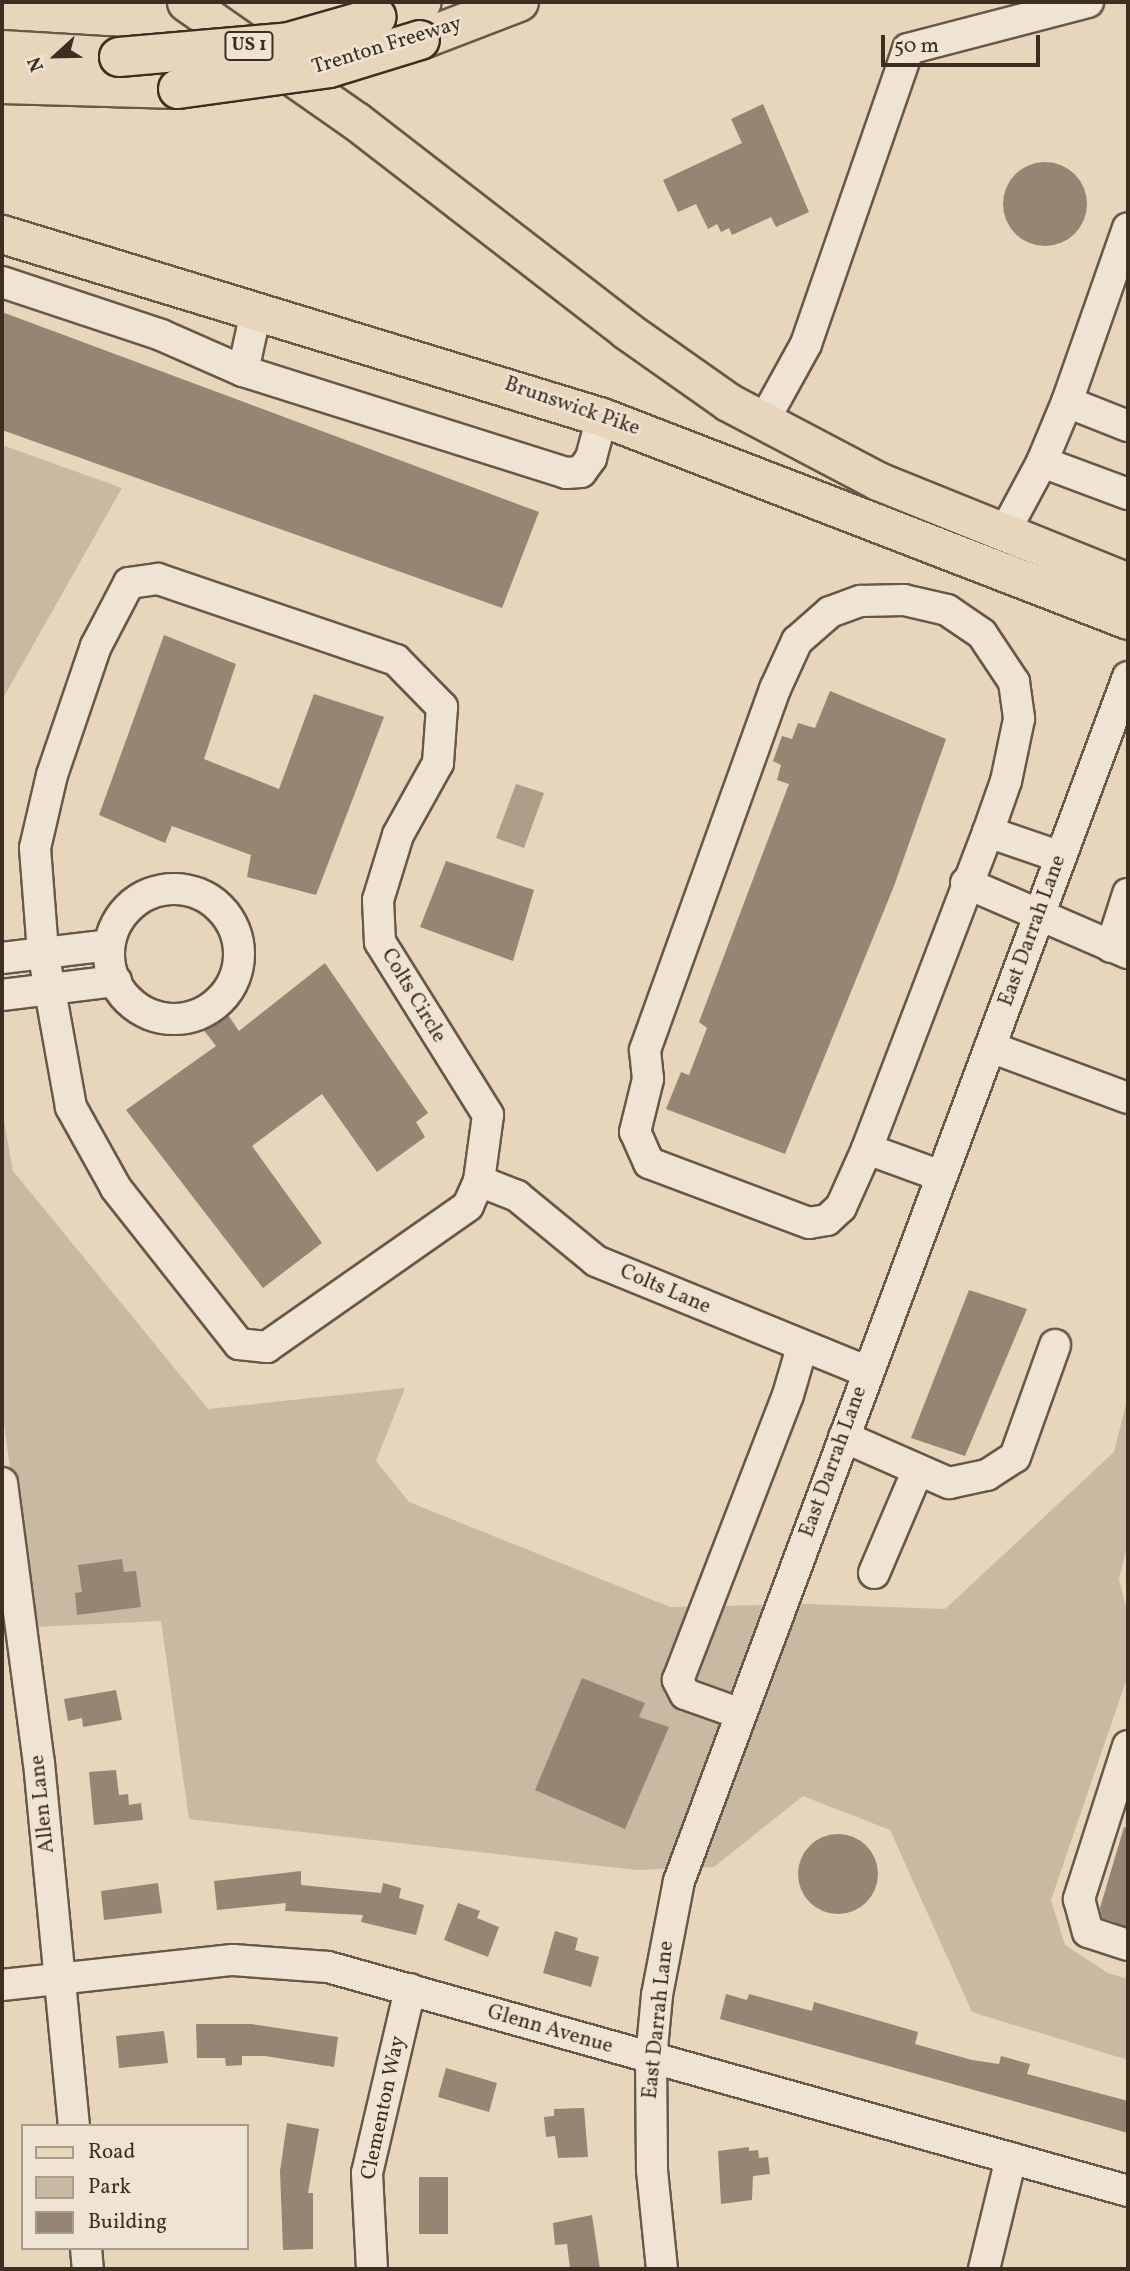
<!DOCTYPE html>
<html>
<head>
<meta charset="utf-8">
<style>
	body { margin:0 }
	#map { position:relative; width:1130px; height:2271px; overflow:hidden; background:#e7d5bc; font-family:Vollkorn,serif }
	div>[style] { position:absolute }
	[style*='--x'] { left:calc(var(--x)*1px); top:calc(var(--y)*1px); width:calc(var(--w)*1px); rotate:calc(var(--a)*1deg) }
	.green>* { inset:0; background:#cab9a2 }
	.water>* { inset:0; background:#ad9d88 }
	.building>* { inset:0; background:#958572 }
	.round { border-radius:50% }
	.roads { filter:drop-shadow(2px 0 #675848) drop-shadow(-2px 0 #675848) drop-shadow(0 2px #675848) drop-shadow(0 -2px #675848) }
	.minor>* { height:30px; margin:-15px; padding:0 15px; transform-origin:15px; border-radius:15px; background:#efe4d3 }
	.minor>.ring { margin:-15px; padding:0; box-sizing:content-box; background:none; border:30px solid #efe4d3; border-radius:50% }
	.major>* { height:37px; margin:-18.5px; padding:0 18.5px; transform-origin:18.5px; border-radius:18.5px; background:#e7d5bc }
	.highway>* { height:38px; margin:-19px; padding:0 19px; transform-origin:19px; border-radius:19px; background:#e7d5bc }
	.bridges { filter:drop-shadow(2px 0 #3c2f22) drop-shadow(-2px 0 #3c2f22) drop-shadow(0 2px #3c2f22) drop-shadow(0 -2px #3c2f22) }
	.highway-bridge>* { height:38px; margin:-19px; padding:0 19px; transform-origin:19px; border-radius:19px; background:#e7d5bc }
	span { translate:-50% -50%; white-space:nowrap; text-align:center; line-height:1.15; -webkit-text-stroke:5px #efe4d3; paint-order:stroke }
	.shield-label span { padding:2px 5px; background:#efe4d3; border:2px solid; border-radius:5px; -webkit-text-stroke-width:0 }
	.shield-label { font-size:19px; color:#3c2f22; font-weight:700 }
	.street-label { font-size:21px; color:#3c2f22 }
	.frame { position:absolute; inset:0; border:4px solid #3c2f22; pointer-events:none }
	.legend { position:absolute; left:21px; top:2124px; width:228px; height:126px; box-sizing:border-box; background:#efe4d3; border:2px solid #a79c8c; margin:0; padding:9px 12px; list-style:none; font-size:21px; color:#3c2f22 }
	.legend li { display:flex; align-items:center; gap:14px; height:35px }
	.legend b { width:35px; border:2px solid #a79c8c }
	.north { position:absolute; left:21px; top:21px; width:70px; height:70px; -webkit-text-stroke:5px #efe4d3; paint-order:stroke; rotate:248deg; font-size:19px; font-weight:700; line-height:28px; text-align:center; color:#3c2f22 }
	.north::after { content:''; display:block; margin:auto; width:24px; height:32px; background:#3c2f22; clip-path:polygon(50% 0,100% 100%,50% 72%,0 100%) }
	.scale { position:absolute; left:881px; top:35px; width:159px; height:32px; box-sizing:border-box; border:4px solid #3c2f22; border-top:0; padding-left:9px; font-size:21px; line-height:24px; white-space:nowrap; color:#3c2f22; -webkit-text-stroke:5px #efe4d3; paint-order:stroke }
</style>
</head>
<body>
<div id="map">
	<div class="green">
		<div style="clip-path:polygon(2px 445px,122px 488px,2px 700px)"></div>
		<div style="clip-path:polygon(2px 1109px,13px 1171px,208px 1409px,405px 1388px,376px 1461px,409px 1502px,670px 1607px,808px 1604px,945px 1609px,1114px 1452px,1128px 1396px,1128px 1543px,1119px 1579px,1128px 1615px,1128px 1675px,1051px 1900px,1065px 1945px,1108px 1973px,1128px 1979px,1128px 2060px,972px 2012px,890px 1830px,803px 1796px,714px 1867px,636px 1870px,189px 1819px,161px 1621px,32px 1627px,2px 1410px)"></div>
	</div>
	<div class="water">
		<div style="clip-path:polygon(516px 784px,544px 793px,524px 848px,496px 838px)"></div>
	</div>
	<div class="building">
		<div style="clip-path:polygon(763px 104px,809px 212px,776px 227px,771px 217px,732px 235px,729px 228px,721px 232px,717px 224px,708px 229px,696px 204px,678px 212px,663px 180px,742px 143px,731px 119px)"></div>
		<div class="round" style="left:1003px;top:162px;width:84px;height:84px"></div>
		<div style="clip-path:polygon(2px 312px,539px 512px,502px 608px,2px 430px)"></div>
		<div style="clip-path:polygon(164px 635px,236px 664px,204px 759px,279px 789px,314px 694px,384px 717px,316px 895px,247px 877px,251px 855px,172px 826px,165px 843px,99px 815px)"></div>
		<div style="clip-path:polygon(830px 691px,946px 739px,894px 886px,785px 1154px,666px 1109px,681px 1072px,689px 1075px,707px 1028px,699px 1022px,789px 784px,777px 780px,781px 765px,773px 761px,782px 736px,792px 739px,798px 723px,815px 728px)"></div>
		<div style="clip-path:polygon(446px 861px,534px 890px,513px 961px,420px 927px)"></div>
		<div style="clip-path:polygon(325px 963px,428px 1113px,416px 1122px,425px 1137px,377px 1172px,322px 1094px,252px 1146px,322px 1243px,263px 1288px,126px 1110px,216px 1046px,199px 1024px,222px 1006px,239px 1031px)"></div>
		<div style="clip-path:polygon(969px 1290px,1027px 1309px,965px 1456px,911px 1438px)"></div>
		<div style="clip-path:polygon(122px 1559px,124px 1572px,136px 1571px,141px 1607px,77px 1615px,75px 1593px,82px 1592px,78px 1565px)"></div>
		<div style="clip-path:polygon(582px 1678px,645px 1703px,639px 1717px,669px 1727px,625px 1829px,535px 1790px)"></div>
		<div style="clip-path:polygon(116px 1690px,122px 1720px,83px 1727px,82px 1718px,68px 1721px,64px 1699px)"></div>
		<div style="clip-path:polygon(116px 1770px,119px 1795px,128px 1794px,129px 1805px,141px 1803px,143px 1820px,94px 1825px,89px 1772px)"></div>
		<div style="clip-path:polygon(1124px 1827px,1128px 1828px,1128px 1927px,1102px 1918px,1100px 1908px)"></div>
		<div class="round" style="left:798px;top:1834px;width:80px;height:80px"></div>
		<div style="clip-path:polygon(301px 1871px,301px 1885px,381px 1893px,383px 1883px,401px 1888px,399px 1898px,424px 1905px,416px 1935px,361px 1922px,363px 1915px,285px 1911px,286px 1903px,217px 1910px,214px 1881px)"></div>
		<div style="clip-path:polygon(158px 1883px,162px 1913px,104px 1920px,101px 1891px)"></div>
		<div style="clip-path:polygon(458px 1903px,480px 1911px,477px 1918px,499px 1927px,488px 1957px,444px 1940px)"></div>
		<div style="clip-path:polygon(555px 1931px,578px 1938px,575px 1950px,599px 1957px,591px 1987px,543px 1973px)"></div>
		<div style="clip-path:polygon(726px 1994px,747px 2000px,749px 1994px,812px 2011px,814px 2002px,918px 2032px,915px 2044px,972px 2060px,999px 2064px,1001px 2056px,1030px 2064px,1027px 2074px,1128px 2101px,1128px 2133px,720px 2019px)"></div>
		<div style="clip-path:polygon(196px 2024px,251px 2024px,338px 2037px,334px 2067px,265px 2056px,242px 2056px,242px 2065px,226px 2066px,225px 2058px,197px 2058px)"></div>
		<div style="clip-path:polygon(164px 2031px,168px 2063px,119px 2068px,116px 2036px)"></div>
		<div style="clip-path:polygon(446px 2068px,497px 2083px,489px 2112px,438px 2097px)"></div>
		<div style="clip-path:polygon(584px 2108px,588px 2157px,558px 2158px,555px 2136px,546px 2137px,544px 2117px,554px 2116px,554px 2109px)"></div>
		<div style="clip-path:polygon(287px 2123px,319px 2129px,308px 2193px,313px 2193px,313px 2249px,283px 2250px,280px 2171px)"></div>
		<div style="clip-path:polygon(749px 2147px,749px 2151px,758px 2150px,759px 2158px,768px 2157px,770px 2174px,753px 2176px,752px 2200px,721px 2204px,718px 2151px)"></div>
		<div style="clip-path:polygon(419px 2177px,448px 2177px,448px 2234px,419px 2234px)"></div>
		<div style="clip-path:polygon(592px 2215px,600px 2269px,570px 2269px,567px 2244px,555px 2245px,553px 2223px)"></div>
	</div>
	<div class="roads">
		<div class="minor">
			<div style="--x:2;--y:282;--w:168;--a:18.4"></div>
			<div style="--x:161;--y:335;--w:90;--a:23.7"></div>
			<div style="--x:243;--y:371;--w:60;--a:-77.6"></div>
			<div style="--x:243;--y:371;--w:339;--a:17.5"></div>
			<div style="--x:566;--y:473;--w:15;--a:-4"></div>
			<div style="--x:581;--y:472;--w:17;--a:-54"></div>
			<div style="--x:591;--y:458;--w:42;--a:-75"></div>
			<div style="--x:1067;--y:402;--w:184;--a:-70.7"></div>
			<div style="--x:763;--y:422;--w:89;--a:-61.1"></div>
			<div style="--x:806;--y:344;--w:312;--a:-70.9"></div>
			<div style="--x:908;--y:49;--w:186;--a:-14.6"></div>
			<div style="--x:1042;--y:462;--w:65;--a:-67.4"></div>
			<div style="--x:1067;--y:402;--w:66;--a:21.5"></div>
			<div style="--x:1004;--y:533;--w:81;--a:-61.8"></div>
			<div style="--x:1042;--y:462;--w:92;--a:20.4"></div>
			<div style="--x:158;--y:579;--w:251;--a:18.8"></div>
			<div style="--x:396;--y:660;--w:66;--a:45.6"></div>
			<div style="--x:442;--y:707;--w:56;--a:94.1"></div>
			<div style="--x:438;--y:763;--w:82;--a:119.1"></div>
			<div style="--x:398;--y:835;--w:68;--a:107.1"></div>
			<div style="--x:378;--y:900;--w:42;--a:87.3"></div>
			<div style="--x:380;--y:942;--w:204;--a:58"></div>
			<div style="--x:488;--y:1115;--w:67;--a:97.8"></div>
			<div style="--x:479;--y:1181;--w:27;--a:114"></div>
			<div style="--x:468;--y:1206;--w:246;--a:145"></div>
			<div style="--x:267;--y:1347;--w:28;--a:-174"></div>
			<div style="--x:239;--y:1344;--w:199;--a:-128.3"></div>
			<div style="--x:116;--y:1188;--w:93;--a:-119.1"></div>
			<div style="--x:71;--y:1107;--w:158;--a:-100.2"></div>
			<div style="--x:43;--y:952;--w:104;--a:-94.4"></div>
			<div style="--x:35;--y:848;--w:75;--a:-76.9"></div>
			<div style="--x:52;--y:775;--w:136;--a:-71.2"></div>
			<div style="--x:96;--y:646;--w:71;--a:-62.4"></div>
			<div style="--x:129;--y:583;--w:29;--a:-8"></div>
			<div style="--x:904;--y:600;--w:44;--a:13.1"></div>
			<div style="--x:947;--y:610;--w:42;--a:34.4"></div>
			<div style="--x:982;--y:634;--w:58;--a:56.3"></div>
			<div style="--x:1014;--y:682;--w:37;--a:82"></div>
			<div style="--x:1019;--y:719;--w:63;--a:101.8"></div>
			<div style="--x:1006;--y:781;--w:54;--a:109.4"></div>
			<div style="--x:988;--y:832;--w:339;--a:110.9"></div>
			<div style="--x:867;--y:1149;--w:64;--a:114.1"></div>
			<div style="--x:841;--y:1207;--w:19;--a:137"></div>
			<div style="--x:827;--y:1220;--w:18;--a:171"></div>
			<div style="--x:809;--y:1223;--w:171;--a:-159.4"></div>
			<div style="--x:649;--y:1163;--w:34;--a:-114"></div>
			<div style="--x:635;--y:1132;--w:55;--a:-76.2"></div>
			<div style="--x:648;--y:1079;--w:29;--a:-96"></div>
			<div style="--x:645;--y:1050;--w:384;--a:-70.2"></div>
			<div style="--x:775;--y:689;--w:53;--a:-65.4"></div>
			<div style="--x:797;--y:641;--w:44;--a:-41.3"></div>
			<div style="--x:830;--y:612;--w:33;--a:-20"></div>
			<div style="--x:861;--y:601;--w:43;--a:-1.3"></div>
			<div style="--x:988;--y:832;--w:77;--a:18.9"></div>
			<div style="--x:966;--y:883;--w:176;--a:23.4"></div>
			<div class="ring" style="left:109px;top:889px;width:100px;height:100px"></div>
			<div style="--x:1111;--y:947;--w:56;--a:-72.2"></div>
			<div style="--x:2;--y:958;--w:108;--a:-6.9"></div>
			<div style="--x:2;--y:995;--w:115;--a:-7"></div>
			<div style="--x:990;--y:1047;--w:147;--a:20.3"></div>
			<div style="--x:867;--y:1149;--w:79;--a:20"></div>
			<div style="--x:479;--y:1181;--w:41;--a:21.5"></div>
			<div style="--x:517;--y:1196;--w:102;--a:39.4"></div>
			<div style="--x:596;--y:1261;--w:294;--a:22.2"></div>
			<div style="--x:844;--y:1437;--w:115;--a:23.7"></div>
			<div style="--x:949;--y:1483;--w:39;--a:-12"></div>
			<div style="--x:987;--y:1475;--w:33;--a:-33"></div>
			<div style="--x:1015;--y:1457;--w:119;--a:-70.3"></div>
			<div style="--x:2;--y:1483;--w:282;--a:82.5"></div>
			<div style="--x:39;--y:1763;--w:365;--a:84.5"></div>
			<div style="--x:874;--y:1573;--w:112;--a:-66.9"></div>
			<div style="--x:741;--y:1714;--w:59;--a:-160.3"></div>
			<div style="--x:685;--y:1694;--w:16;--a:-117"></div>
			<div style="--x:678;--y:1680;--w:305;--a:-68.9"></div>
			<div style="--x:788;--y:1395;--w:50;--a:-73.7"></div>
			<div style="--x:1128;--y:1746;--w:161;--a:107.8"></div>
			<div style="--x:1079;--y:1899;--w:34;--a:75"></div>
			<div style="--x:1088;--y:1932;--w:42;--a:18"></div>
			<div style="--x:2;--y:1985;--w:232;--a:-6.2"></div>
			<div style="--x:233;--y:1960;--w:95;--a:4.2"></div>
			<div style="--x:328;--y:1967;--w:831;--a:15.64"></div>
			<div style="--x:86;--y:2248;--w:21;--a:85"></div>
			<div style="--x:372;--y:2269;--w:96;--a:-93"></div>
			<div style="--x:367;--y:2173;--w:189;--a:-76.8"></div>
			<div style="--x:662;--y:2269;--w:100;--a:-95.8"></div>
			<div style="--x:652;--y:2170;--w:111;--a:-90.5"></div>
			<div style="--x:651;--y:2059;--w:64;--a:-84.6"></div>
			<div style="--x:657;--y:1995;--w:116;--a:-79.1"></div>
			<div style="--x:679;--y:1881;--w:1285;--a:-69.55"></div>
			<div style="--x:984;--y:2269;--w:114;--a:-76.3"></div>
		</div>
		<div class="major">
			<div style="--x:186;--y:2;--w:208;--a:35"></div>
			<div style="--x:356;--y:121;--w:341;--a:37.7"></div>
			<div style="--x:626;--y:330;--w:125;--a:35.2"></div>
			<div style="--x:728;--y:402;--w:170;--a:27.8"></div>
			<div style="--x:878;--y:481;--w:270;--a:22"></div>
			<div style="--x:2;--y:234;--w:627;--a:16.96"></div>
			<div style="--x:602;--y:417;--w:564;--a:21.1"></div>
		</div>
		<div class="highway">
			<div style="--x:376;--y:17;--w:48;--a:-18.1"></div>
			<div style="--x:420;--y:40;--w:106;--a:-21"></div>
			<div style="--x:2;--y:50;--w:117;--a:3.4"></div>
			<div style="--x:2;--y:84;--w:176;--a:1.6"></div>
		</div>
	</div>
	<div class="bridges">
		<div class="highway-bridge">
			<div style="--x:119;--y:57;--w:171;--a:-5"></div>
			<div style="--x:289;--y:42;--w:91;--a:-16"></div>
			<div style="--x:178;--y:89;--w:152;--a:-7.9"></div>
			<div style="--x:329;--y:68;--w:95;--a:-17.1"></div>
		</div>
	</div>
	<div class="shield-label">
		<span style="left:249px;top:46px">US 1</span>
	</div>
	<div class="street-label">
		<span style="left:387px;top:46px;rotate:-17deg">Trenton Freeway</span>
		<span style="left:572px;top:407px;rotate:19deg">Brunswick Pike</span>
		<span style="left:1033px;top:931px;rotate:-70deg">East Darrah Lane</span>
		<span style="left:413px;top:996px;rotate:59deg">Colts Circle</span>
		<span style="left:665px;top:1290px;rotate:23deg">Colts Lane</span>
		<span style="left:834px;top:1462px;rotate:-70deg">East Darrah Lane</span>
		<span style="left:43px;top:1804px;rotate:-96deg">Allen Lane</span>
		<span style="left:659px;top:2020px;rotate:-84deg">East Darrah Lane</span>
		<span style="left:550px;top:2030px;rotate:16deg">Glenn Avenue</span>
		<span style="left:384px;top:2108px;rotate:-78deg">Clementon Way</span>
	</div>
	<div class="frame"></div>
	<ul class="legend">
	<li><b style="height:9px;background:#e7d5bc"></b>Road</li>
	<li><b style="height:19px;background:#cab9a2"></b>Park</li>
	<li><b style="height:19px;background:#958572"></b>Building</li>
	</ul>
	<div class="north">N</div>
	<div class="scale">50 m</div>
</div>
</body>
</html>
